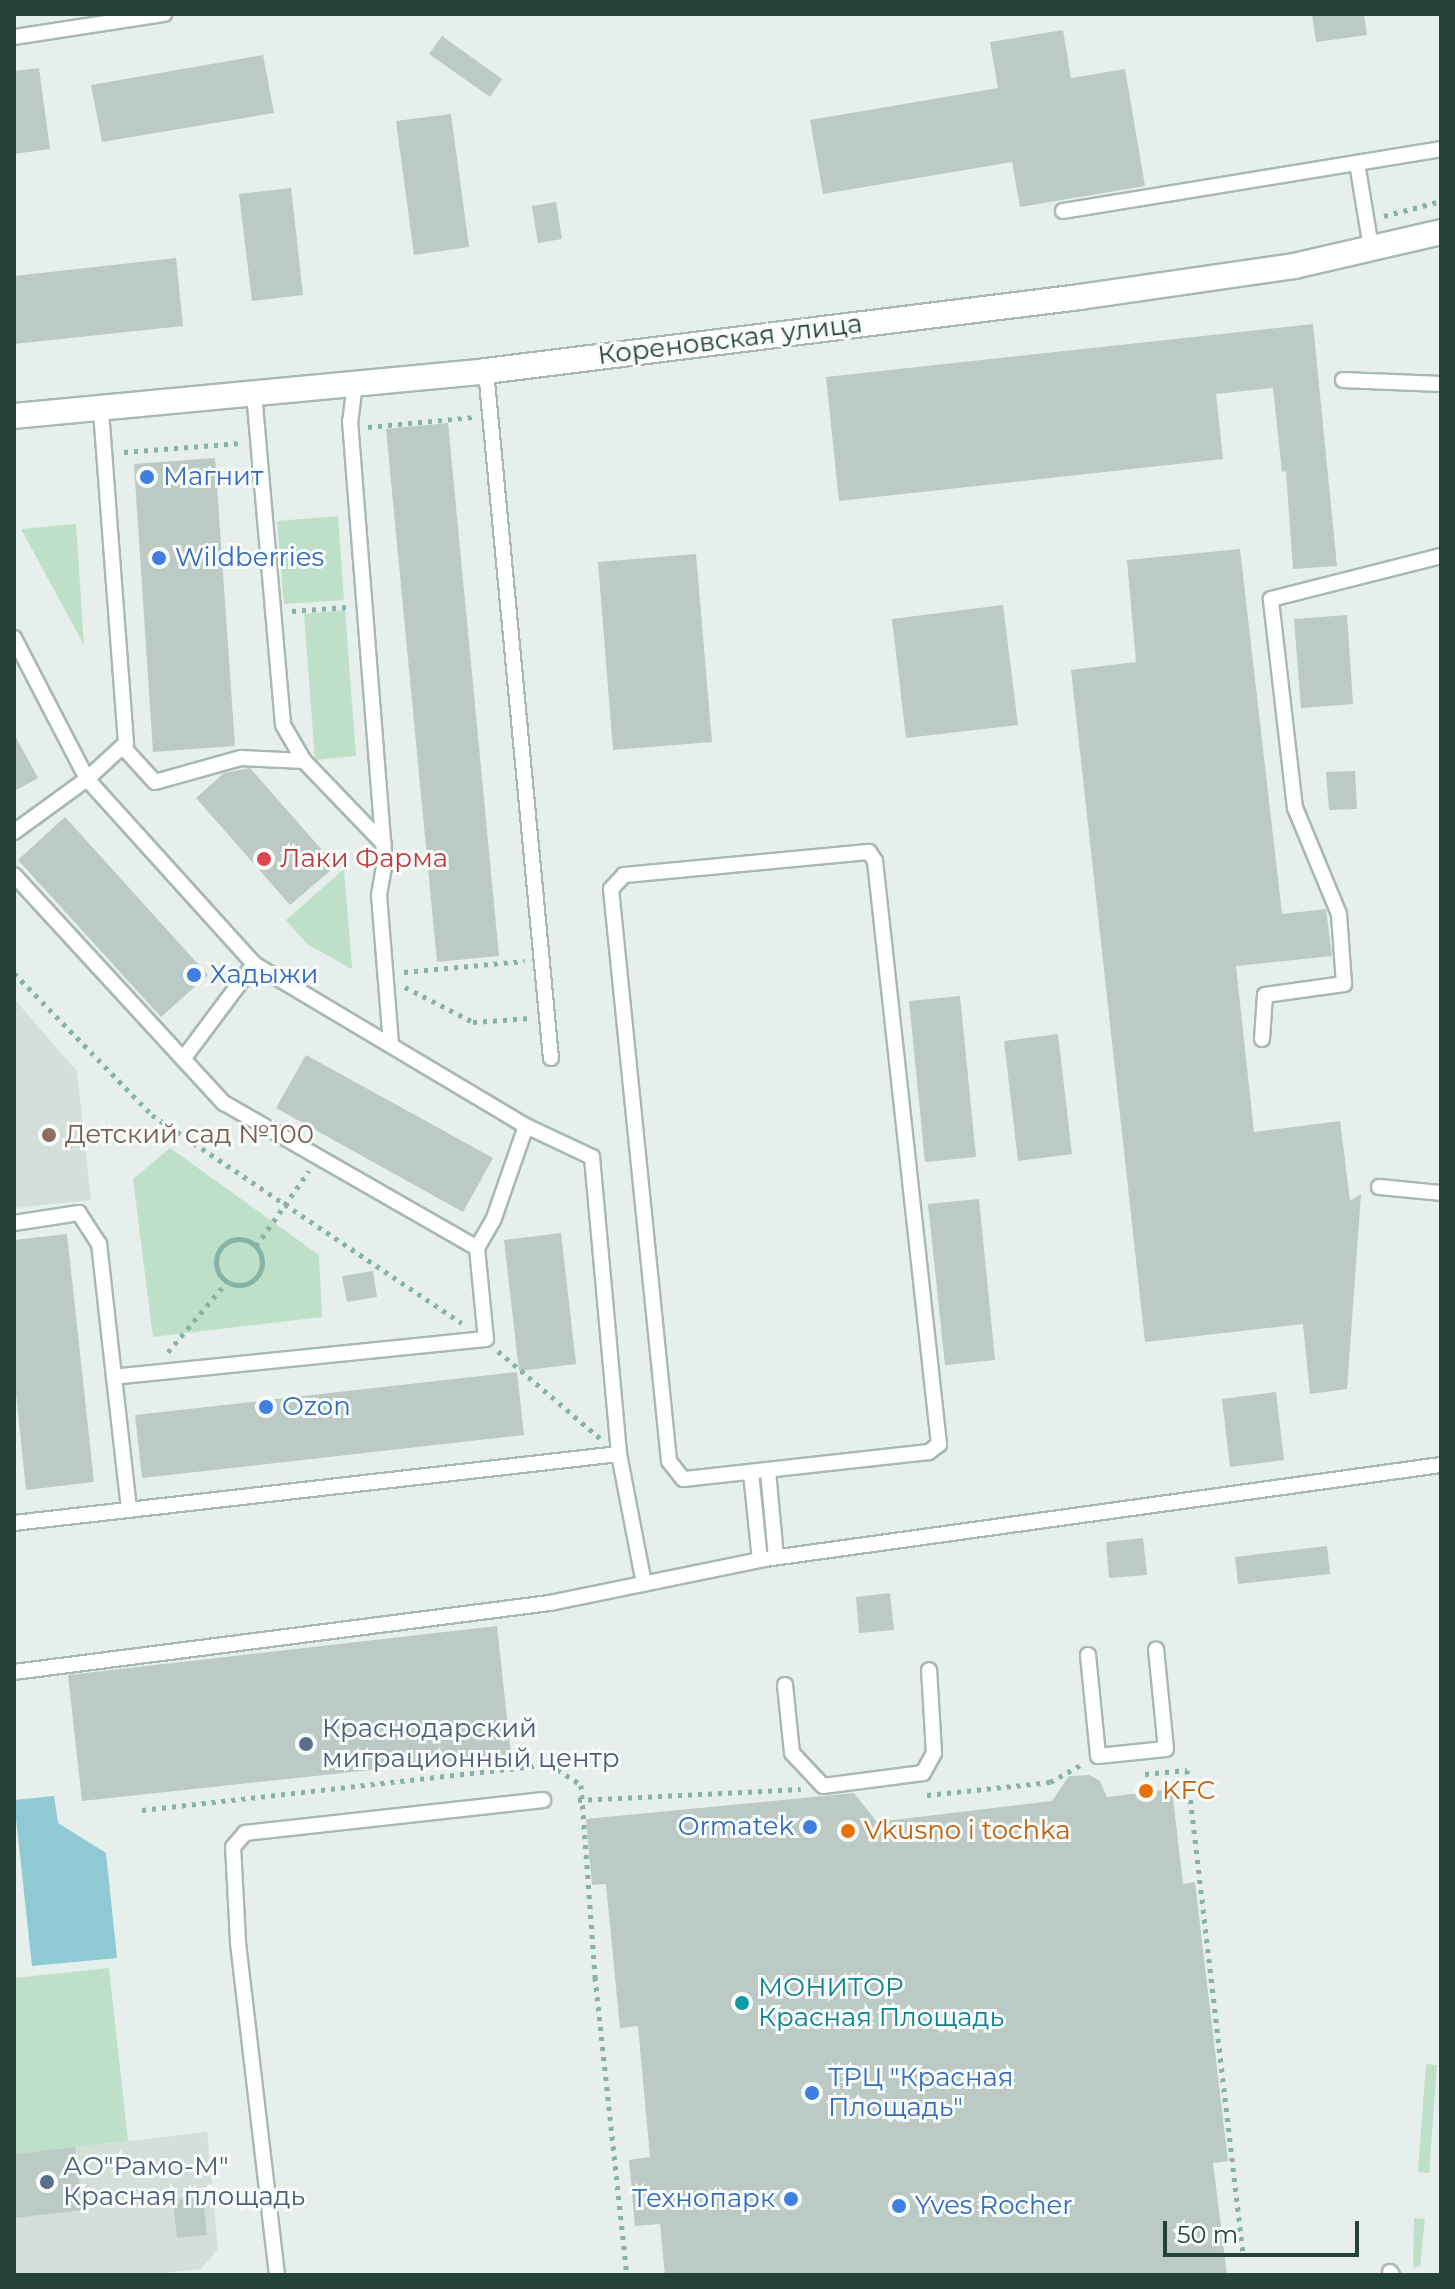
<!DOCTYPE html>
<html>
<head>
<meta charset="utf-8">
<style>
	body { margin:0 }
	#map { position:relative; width:1455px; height:2289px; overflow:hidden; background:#e6efeb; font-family:Montserrat,sans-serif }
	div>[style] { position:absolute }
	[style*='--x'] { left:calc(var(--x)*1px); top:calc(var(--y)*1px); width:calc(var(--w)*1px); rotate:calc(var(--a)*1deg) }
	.built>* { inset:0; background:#d4dfda }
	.green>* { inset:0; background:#bfe0c8 }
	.water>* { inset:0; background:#8ec9d4 }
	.building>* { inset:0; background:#bbcac4 }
	.path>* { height:5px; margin-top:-2.5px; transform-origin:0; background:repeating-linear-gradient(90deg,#86b3a5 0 4px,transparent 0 10px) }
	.path>.ring { margin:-2.5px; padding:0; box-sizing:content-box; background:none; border:5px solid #86b3a5; border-radius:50% }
	.roads { filter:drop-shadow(2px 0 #a8b8b2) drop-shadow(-2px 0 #a8b8b2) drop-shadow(0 2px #a8b8b2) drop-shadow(0 -2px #a8b8b2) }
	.service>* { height:14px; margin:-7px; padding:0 7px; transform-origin:7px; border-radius:7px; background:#fff }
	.minor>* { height:24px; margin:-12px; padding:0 12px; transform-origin:12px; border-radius:12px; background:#fff }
	.dots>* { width:22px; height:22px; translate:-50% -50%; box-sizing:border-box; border:4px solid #f7fbf9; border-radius:50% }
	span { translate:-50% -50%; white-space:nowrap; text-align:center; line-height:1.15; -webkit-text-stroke:6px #f7fbf9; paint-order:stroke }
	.street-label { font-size:26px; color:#24423a }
	.shop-label { font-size:26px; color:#366cbe }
	.left { translate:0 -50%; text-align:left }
	.right { translate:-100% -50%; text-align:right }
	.health-label { font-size:26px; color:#be3a42 }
	.education-label { font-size:26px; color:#785e54 }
	.service-label { font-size:26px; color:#4e5e75 }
	.food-label { font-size:26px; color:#c56008 }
	.culture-label { font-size:26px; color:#0d838f }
	.frame { position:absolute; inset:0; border:16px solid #24423a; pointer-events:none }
	.scale { position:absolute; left:1163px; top:2221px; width:196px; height:36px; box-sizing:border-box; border:4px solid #24423a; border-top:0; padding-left:10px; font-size:24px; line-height:28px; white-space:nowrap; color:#24423a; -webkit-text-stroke:6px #f7fbf9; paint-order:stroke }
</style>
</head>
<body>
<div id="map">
	<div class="built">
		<div style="clip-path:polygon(14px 999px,77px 1071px,91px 1200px,14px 1208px)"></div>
		<div style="clip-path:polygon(207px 2132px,218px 2249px,201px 2269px,145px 2275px,14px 2275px,14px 2154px)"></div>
	</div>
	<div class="green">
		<div style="clip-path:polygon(338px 516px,344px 600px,284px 604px,277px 521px)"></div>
		<div style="clip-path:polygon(76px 524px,84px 645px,21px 529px)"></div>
		<div style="clip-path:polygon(345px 610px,356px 756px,315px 760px,304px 614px)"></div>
		<div style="clip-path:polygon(344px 869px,352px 968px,352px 969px,307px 944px,286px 920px)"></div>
		<div style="clip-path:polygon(170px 1148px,319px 1255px,322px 1317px,153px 1337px,133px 1179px)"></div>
		<div style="clip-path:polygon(109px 1968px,128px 2141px,14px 2154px,14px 1978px)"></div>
		<div style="clip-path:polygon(1426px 2064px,1437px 2065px,1429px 2173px,1418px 2172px)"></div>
		<div style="clip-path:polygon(1414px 2218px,1425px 2219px,1420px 2266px,1413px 2268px)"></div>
	</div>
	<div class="water">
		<div style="clip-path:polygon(54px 1796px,58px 1823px,106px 1853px,117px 1958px,32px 1966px,14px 1800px)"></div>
	</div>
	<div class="building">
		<div style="clip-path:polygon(1312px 14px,1364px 14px,1367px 35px,1316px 42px)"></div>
		<div style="clip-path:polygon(1063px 30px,1071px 78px,1125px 69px,1145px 186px,1020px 207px,1012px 162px,823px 194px,810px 120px,998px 88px,990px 42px)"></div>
		<div style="clip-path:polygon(442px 36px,502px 79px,490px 97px,429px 54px)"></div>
		<div style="clip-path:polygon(263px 55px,274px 113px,102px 142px,91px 85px)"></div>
		<div style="clip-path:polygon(39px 68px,50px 149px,14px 154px,14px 71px)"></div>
		<div style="clip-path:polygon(451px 114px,469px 247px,414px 255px,396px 121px)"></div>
		<div style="clip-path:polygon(291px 188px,303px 295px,252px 301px,239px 194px)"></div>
		<div style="clip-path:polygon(556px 202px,562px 239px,538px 243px,532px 206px)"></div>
		<div style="clip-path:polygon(176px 258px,183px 326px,14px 344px,14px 276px)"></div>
		<div style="clip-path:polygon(1313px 324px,1337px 566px,1293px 569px,1286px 471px,1282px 472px,1273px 388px,1216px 394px,1223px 459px,839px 501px,826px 377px)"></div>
		<div style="clip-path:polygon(448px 423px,499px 956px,437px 962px,386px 429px)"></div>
		<div style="clip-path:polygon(215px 458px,235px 746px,153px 752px,134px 464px)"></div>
		<div style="clip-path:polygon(1240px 549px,1282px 914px,1326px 909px,1332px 956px,1236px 966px,1254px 1132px,1340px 1121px,1350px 1201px,1361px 1194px,1347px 1389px,1310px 1394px,1303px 1324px,1145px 1342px,1071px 670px,1136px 662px,1127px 560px)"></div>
		<div style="clip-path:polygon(696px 554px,712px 742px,613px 750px,598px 562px)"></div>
		<div style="clip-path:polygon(1003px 605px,1018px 725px,906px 738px,892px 619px)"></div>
		<div style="clip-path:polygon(1347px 615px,1353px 704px,1301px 708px,1294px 619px)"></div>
		<div style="clip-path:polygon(14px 734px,38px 778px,14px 791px)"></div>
		<div style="clip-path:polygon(250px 768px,336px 866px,290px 905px,196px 798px,224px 773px)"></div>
		<div style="clip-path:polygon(1355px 771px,1357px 809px,1329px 810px,1326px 772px)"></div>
		<div style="clip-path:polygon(65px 817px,208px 975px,161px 1017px,18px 860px)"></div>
		<div style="clip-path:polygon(960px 996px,976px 1157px,925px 1162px,909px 1001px)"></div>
		<div style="clip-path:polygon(1058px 1034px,1072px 1154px,1018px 1161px,1004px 1041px)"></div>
		<div style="clip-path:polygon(306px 1055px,493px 1158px,463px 1212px,276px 1108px)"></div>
		<div style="clip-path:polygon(979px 1199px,995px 1360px,945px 1365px,928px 1204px)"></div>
		<div style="clip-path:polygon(561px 1233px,576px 1364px,519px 1371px,504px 1240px)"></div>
		<div style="clip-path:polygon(67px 1234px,94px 1482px,26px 1490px,14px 1374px,14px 1240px)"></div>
		<div style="clip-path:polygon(373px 1271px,377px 1297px,347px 1302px,342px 1276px)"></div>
		<div style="clip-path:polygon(517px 1372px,524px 1435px,142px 1478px,135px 1415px)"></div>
		<div style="clip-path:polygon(1276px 1392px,1284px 1460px,1230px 1467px,1222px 1399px)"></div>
		<div style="clip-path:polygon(1143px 1538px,1147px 1575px,1109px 1578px,1106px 1542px)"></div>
		<div style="clip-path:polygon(1327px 1546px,1330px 1574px,1238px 1584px,1235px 1557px)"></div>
		<div style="clip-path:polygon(890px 1593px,894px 1630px,859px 1633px,856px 1597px)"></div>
		<div style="clip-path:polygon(497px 1626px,511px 1755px,82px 1801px,68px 1675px)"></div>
		<div style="clip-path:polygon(1089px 1775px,1100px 1781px,1107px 1797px,1172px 1789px,1183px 1884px,1195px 1882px,1228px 2161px,1213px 2163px,1227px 2275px,665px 2275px,660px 2224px,635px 2226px,629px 2160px,650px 2157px,638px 2026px,620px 2028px,606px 1884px,592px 1885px,586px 1819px,854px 1793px,877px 1822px,1052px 1801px,1069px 1776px)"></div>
		<div style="clip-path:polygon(75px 2147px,83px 2210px,14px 2218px,14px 2154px)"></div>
		<div style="clip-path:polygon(203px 2197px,207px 2235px,177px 2238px,173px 2200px)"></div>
	</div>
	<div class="path">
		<div style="--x:1384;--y:216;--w:59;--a:-14.7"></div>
		<div style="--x:368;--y:427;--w:105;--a:-5.4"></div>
		<div style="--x:124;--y:452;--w:117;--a:-4.4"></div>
		<div style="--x:292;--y:611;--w:54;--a:-4.2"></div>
		<div style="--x:404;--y:972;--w:121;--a:-5.2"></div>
		<div style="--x:14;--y:973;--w:198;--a:45.8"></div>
		<div style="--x:152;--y:1115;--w:373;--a:33.9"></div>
		<div style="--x:405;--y:987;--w:76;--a:27.2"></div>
		<div style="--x:473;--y:1022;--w:57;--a:-4"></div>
		<div class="ring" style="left:216px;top:1239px;width:41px;height:41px"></div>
		<div style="--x:256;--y:1246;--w:92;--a:-54.8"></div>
		<div style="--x:498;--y:1351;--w:134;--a:40.5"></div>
		<div style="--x:168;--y:1352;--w:90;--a:-50"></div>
		<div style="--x:1145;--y:1774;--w:42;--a:-5.4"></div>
		<div style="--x:1187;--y:1770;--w:486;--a:83.4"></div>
		<div style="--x:927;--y:1795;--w:124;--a:-6"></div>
		<div style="--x:1050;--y:1782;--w:37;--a:-29"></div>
		<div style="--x:578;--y:1800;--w:223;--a:-2.8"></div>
		<div style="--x:142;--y:1810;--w:410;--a:-6.4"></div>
		<div style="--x:549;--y:1764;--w:38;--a:33"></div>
		<div style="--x:581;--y:1785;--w:193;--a:85.8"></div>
		<div style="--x:595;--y:1977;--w:300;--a:83.9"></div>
	</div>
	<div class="roads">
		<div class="service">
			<div style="--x:14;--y:37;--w:152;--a:-8.7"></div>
			<div style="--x:1357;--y:163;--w:86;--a:80.6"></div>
			<div style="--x:1063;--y:211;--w:383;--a:-9.3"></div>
			<div style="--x:486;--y:371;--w:690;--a:84.6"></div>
			<div style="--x:1343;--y:380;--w:98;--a:2.3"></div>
			<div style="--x:355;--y:383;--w:38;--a:97"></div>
			<div style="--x:350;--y:421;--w:441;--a:85.5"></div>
			<div style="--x:385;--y:861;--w:35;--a:100"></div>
			<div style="--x:379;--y:895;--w:150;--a:85.4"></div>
			<div style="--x:254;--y:393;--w:333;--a:85"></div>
			<div style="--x:283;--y:725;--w:42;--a:59.7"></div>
			<div style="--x:304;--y:761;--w:115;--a:46.1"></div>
			<div style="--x:14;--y:638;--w:159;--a:62.6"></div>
			<div style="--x:87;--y:779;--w:249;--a:47.9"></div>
			<div style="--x:254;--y:964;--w:317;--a:30.8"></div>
			<div style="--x:526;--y:1126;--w:73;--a:25.2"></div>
			<div style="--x:592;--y:1157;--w:298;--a:84.8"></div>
			<div style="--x:619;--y:1454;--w:132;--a:79.1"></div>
			<div style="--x:123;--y:747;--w:47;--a:47.6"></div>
			<div style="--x:155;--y:782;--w:89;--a:-15.6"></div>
			<div style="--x:241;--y:758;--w:63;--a:2.7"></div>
			<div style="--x:14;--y:832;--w:90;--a:-36"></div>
			<div style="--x:87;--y:779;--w:53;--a:-42.7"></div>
			<div style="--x:126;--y:743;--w:337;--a:-94.3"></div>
			<div style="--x:869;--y:852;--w:11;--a:56"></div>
			<div style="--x:875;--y:861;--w:587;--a:83.74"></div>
			<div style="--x:939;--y:1444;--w:13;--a:141"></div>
			<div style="--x:929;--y:1452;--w:247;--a:173.7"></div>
			<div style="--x:683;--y:1479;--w:23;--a:-128"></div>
			<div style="--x:669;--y:1461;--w:575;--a:-95.79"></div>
			<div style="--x:611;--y:889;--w:19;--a:-47"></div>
			<div style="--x:624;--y:875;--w:246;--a:-5.4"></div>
			<div style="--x:14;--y:875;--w:310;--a:47.4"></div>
			<div style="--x:224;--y:1103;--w:292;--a:29.8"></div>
			<div style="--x:477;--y:1248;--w:91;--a:84.4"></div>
			<div style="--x:486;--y:1339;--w:374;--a:174.2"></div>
			<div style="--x:114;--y:1377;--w:134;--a:-96.4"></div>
			<div style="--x:99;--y:1244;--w:37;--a:-123"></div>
			<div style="--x:79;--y:1213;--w:66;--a:171.3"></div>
			<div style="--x:1262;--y:1039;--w:44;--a:-86.1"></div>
			<div style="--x:1265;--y:995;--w:80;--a:-7.9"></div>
			<div style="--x:1344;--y:984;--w:70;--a:-94.1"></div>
			<div style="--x:1339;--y:914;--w:115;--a:-112.5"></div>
			<div style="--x:1295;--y:808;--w:210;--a:-96.6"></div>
			<div style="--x:1271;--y:599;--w:175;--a:-14.2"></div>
			<div style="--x:183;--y:1059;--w:119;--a:-53.2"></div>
			<div style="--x:1379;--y:1187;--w:62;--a:5.5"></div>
			<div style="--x:477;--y:1248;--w:34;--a:-60"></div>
			<div style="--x:494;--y:1218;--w:97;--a:-70.8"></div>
			<div style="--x:114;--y:1377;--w:133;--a:83.5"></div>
			<div style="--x:768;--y:1471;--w:86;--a:84.7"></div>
			<div style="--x:751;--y:1473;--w:87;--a:84.1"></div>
			<div style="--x:14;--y:1523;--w:609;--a:-6.51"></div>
			<div style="--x:1088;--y:1655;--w:101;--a:84.3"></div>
			<div style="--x:1098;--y:1756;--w:68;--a:-5.9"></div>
			<div style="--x:1166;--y:1749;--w:100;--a:-95.7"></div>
			<div style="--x:14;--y:1672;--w:540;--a:-7.34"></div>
			<div style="--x:550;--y:1603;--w:219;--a:-11.6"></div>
			<div style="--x:765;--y:1559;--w:683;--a:-7.92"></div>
			<div style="--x:785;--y:1685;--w:68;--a:84.1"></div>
			<div style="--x:792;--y:1753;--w:45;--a:46.8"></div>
			<div style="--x:823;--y:1786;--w:101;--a:-7.4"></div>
			<div style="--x:923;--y:1773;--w:23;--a:-61"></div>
			<div style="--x:934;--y:1753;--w:83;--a:-93.4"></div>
			<div style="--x:1390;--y:2272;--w:4;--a:56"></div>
			<div style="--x:277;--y:2275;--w:336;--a:-96.7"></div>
			<div style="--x:238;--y:1941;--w:94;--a:-93"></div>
			<div style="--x:233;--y:1847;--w:18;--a:-49"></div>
			<div style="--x:245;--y:1833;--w:300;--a:-6.3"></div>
		</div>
		<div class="minor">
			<div style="--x:14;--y:416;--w:474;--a:-5.4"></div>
			<div style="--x:486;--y:371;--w:599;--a:-7.1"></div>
			<div style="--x:1080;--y:297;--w:216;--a:-8.2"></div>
			<div style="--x:1294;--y:266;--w:151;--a:-13"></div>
		</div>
	</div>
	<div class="dots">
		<div style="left:147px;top:477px;background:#3f7fe0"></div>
		<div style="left:159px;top:558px;background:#3f7fe0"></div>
		<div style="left:264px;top:859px;background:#e0444e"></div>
		<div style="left:194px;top:975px;background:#3f7fe0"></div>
		<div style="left:49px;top:1135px;background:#8d6e63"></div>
		<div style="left:266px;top:1407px;background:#3f7fe0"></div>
		<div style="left:306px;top:1744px;background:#5c6f8a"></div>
		<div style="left:1146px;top:1791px;background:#e8710a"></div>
		<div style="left:810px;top:1827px;background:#3f7fe0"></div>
		<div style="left:848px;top:1831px;background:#e8710a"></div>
		<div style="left:742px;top:2003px;background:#0f9aa8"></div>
		<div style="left:812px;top:2093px;background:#3f7fe0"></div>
		<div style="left:47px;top:2182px;background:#5c6f8a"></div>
		<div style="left:791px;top:2199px;background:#3f7fe0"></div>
		<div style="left:899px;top:2206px;background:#3f7fe0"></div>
	</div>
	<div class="street-label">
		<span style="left:730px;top:340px;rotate:-7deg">Кореновская улица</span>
	</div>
	<div class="shop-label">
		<span class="left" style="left:163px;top:477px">Магнит</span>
		<span class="left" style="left:175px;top:558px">Wildberries</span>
		<span class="left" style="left:210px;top:975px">Хадыжи</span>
		<span class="left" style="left:282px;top:1407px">Ozon</span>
		<span class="right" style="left:794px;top:1827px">Ormatek</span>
		<span class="left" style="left:828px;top:2093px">ТРЦ "Красная<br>Площадь"</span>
		<span class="right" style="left:775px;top:2199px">Технопарк</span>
		<span class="left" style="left:915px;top:2206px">Yves Rocher</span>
	</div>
	<div class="health-label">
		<span class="left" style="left:280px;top:859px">Лаки Фарма</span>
	</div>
	<div class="education-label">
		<span class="left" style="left:65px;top:1135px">Детский сад №100</span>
	</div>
	<div class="service-label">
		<span class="left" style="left:322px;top:1744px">Краснодарский<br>миграционный центр</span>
		<span class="left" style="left:63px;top:2182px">АО"Рамо-М"<br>Красная площадь</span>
	</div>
	<div class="food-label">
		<span class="left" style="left:1162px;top:1791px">KFC</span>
		<span class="left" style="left:864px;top:1831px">Vkusno i tochka</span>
	</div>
	<div class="culture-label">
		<span class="left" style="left:758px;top:2003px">МОНИТОР<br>Красная Площадь</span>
	</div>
	<div class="frame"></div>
	<div class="scale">50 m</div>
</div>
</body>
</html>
